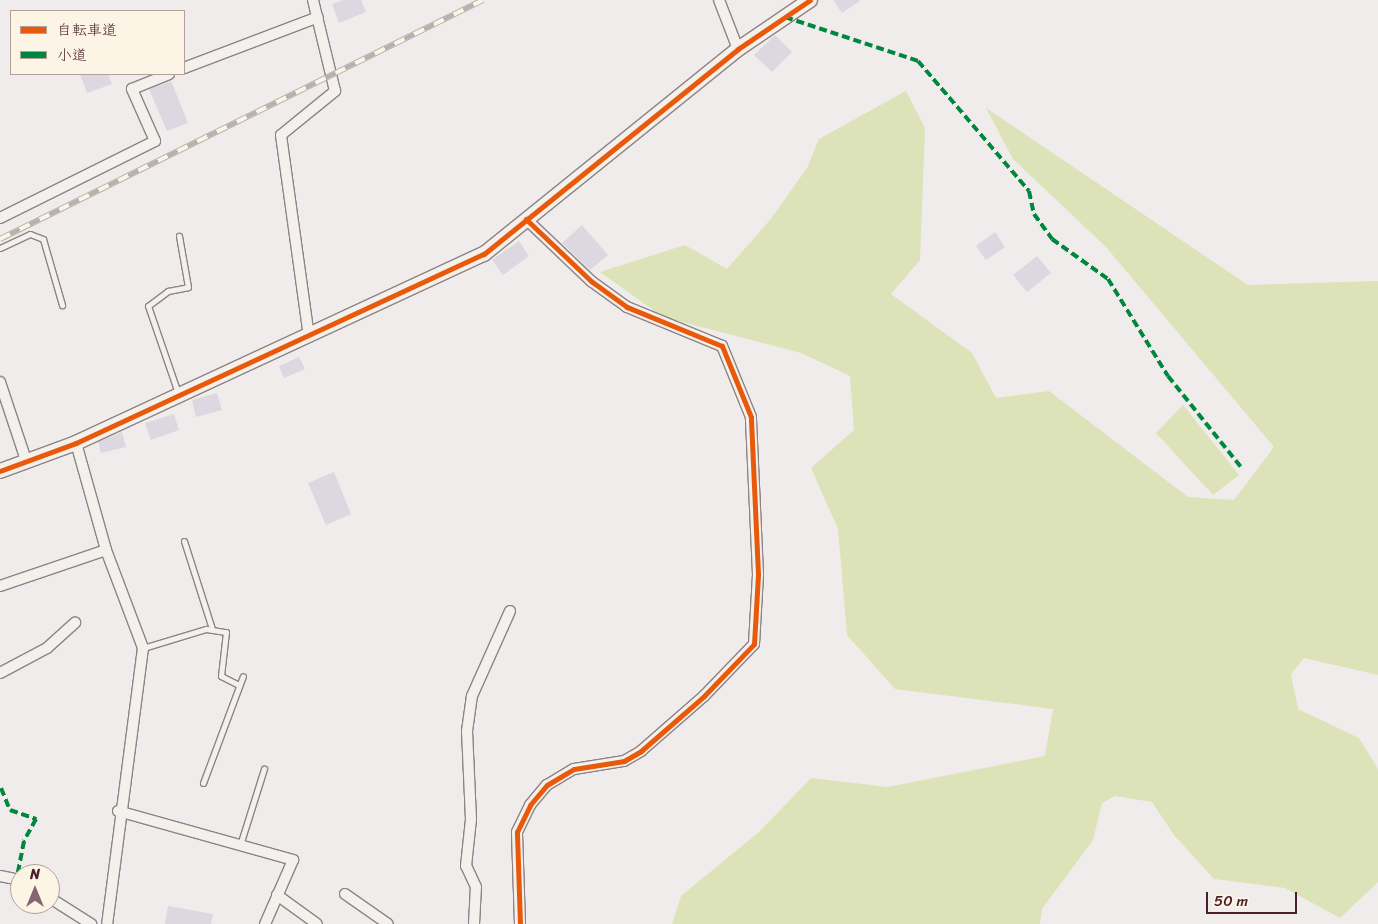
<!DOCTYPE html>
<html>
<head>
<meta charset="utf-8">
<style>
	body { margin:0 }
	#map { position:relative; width:1378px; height:924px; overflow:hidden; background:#f0eceb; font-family:Sriracha,"Klee One",sans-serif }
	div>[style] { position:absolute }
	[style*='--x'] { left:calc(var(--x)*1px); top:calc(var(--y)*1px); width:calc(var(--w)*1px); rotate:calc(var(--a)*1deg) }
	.green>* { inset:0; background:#dce3b8 }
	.building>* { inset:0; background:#dcd7e0 }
	.roads { filter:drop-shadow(1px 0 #8d8385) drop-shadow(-1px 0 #8d8385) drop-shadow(0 1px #8d8385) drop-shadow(0 -1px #8d8385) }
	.service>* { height:5px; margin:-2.5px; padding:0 2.5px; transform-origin:2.5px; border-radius:2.5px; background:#f4f1ec }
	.minor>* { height:10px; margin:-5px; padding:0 5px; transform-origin:5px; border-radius:5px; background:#f4f1ec }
	.tertiary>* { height:14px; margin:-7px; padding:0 7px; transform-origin:7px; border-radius:7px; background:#f4f1ec }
	.rail>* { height:5.5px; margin-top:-2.75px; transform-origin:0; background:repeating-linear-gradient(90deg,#fcf5e5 0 11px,#b7b0ae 0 22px); box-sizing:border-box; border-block:1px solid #b7b0ae }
	.quiet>* { height:4px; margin-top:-2px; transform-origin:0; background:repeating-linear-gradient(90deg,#00873e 0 8px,transparent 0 12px) }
	.cycleway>* { height:5px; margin:-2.5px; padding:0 2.5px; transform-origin:2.5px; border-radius:2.5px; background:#e8590c }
	span { translate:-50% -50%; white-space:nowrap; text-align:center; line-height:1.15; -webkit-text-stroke:4.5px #fcf5e5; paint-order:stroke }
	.legend { position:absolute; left:10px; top:10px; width:175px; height:65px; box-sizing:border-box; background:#fcf5e5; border:1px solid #b59f9b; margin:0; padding:6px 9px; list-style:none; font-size:15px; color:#4a1f2b }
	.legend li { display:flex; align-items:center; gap:10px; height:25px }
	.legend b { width:25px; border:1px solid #b59f9b }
	.north { position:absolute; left:10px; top:864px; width:50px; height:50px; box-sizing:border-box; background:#fcf5e5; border:1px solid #b59f9b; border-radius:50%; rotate:0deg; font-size:14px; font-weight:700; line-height:20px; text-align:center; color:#4a1f2b }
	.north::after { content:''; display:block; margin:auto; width:18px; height:22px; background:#84676e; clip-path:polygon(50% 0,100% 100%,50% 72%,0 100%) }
	.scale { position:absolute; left:1206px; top:892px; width:91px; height:22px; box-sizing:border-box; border:2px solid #4a1f2b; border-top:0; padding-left:6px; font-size:15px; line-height:18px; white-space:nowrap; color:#4a1f2b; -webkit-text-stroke:4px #fcf5e5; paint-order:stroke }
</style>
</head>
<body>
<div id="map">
	<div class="green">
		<div style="clip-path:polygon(906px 91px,925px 128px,920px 260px,891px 294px,972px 353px,996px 398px,1049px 391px,1188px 497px,1234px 500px,1274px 447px,1106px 247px,1013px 159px,986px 108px,1248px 285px,1378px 281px,1378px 675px,1304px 658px,1291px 674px,1298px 709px,1359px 738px,1378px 769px,1378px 882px,1340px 918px,1285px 888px,1214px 879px,1174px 835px,1152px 802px,1115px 796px,1102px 803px,1093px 840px,1042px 909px,1040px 924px,672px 924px,681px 896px,760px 831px,811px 778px,888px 787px,1045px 756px,1053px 709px,895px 689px,847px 635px,838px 529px,811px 468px,854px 430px,850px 376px,801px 353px,663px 317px,600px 272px,685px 245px,727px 269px,770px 220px,807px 168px,819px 139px)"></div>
		<div style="clip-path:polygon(1183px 405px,1239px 475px,1213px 495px,1156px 433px)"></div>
	</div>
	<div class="building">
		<div style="clip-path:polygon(343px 0,361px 0,366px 12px,339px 23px,332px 4px)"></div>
		<div style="clip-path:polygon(833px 0,861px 0,842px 13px)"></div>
		<div style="clip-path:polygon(775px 35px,792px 52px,772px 72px,754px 55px)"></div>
		<div style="clip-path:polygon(80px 74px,108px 74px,112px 84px,87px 93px)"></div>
		<div style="clip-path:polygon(171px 81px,188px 123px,167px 131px,149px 89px)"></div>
		<div style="clip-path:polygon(582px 225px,608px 255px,590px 270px,562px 243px)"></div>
		<div style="clip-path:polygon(995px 232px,1005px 247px,986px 260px,976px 246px)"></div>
		<div style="clip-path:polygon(519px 241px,529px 256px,503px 275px,492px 260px)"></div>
		<div style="clip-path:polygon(1037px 256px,1051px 273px,1027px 292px,1013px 275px)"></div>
		<div style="clip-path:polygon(299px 357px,305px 369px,284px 378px,279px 366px)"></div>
		<div style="clip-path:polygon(217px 393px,222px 410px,196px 417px,192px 400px)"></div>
		<div style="clip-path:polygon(174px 414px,179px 430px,151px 440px,145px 423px)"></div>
		<div style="clip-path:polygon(122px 432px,126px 447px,101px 453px,98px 442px)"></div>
		<div style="clip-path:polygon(334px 472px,351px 514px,326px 525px,308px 483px)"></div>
		<div style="clip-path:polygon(168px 906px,213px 914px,211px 924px,165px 924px)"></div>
	</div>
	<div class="roads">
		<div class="service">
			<div style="--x:0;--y:248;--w:33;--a:-25"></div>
			<div style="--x:30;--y:234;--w:14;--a:21"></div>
			<div style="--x:43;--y:239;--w:69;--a:73.9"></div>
			<div style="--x:178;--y:393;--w:92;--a:-109"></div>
			<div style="--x:148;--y:306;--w:25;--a:-37"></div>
			<div style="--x:168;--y:291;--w:20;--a:-11"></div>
			<div style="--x:188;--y:287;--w:52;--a:-100"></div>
			<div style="--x:184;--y:541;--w:92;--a:72.3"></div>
			<div style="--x:143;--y:648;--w:66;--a:-16.8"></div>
			<div style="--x:206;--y:629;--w:20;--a:9"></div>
			<div style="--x:226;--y:632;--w:44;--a:96.5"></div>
			<div style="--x:221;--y:676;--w:20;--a:27"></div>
			<div style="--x:203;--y:783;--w:114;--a:-69.5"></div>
			<div style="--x:240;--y:845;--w:80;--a:-72.5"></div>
		</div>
		<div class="minor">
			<div style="--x:719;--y:0;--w:53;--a:68.8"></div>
			<div style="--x:184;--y:68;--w:143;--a:-20.8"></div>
			<div style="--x:0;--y:218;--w:173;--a:-26.4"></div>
			<div style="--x:155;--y:141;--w:57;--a:-113.9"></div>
			<div style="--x:132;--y:89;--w:40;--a:-22"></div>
			<div style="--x:309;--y:337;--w:204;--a:-97.9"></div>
			<div style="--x:281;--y:135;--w:70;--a:-39.2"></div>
			<div style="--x:335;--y:91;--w:94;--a:-103.6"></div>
			<div style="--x:0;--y:382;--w:85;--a:71.6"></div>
			<div style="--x:76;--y:443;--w:111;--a:74.3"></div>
			<div style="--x:106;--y:550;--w:105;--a:69.3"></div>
			<div style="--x:143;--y:648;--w:278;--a:97.4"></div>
			<div style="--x:0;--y:586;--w:112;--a:-18.8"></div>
			<div style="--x:0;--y:673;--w:53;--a:-28"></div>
			<div style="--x:47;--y:648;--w:38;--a:-42"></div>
			<div style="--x:118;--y:811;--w:182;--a:15.6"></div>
			<div style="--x:293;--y:860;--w:70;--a:113.6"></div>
			<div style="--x:0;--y:876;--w:20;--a:11"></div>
			<div style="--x:345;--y:894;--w:52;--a:34.9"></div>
			<div style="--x:277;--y:895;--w:49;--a:35.9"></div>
			<div style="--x:50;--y:898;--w:49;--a:32.4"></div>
			<div style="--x:474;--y:924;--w:37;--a:-87"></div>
			<div style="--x:476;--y:887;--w:23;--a:-115"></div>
			<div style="--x:466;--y:866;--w:47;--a:-83.9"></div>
			<div style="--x:471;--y:819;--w:88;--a:-92.6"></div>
			<div style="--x:467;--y:731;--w:35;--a:-82"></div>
			<div style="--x:472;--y:696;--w:93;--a:-65.9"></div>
			<div style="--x:520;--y:924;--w:92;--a:-91.9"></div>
			<div style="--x:517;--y:832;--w:30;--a:-64"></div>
			<div style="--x:530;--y:805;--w:26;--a:-50"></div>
			<div style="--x:547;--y:785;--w:31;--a:-31"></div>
			<div style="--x:574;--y:769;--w:51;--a:-9.1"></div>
			<div style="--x:624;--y:761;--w:20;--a:-30"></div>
			<div style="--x:641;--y:751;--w:84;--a:-41.1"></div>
			<div style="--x:704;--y:696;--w:72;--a:-46.1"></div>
			<div style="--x:754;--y:644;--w:70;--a:-86.7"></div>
			<div style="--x:758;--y:574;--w:157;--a:-92.6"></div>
			<div style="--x:751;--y:417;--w:77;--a:-112.2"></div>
			<div style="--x:722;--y:346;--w:103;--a:-157.7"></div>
			<div style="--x:627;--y:307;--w:44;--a:-144.2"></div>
			<div style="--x:591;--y:281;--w:90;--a:-136.4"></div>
		</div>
		<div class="tertiary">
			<div style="--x:0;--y:471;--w:81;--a:-20.2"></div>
			<div style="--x:76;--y:443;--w:450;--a:-24.9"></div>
			<div style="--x:484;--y:254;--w:326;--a:-38.9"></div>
			<div style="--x:738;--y:49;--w:87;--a:-34.2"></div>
		</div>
	</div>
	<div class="rail">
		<div style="--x:0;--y:239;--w:539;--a:-26.33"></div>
	</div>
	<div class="quiet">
		<div style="--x:785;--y:17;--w:140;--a:18.3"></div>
		<div style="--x:918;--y:61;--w:171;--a:49.5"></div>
		<div style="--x:1029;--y:191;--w:24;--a:78"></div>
		<div style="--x:1034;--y:214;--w:31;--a:54"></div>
		<div style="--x:1052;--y:239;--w:69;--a:35.5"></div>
		<div style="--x:1108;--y:279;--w:114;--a:58.3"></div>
		<div style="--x:1168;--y:376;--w:117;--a:51.3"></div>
		<div style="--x:1;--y:788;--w:24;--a:68"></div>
		<div style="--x:10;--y:810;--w:28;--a:19"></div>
		<div style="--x:36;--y:819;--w:25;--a:119"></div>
		<div style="--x:24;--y:841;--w:38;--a:101"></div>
	</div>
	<div class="cycleway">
		<div style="--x:0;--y:471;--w:81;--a:-20.2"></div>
		<div style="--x:76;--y:443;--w:450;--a:-24.9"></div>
		<div style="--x:484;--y:254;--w:326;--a:-38.9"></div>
		<div style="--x:738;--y:49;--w:87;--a:-34.2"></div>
		<div style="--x:520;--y:924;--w:92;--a:-91.9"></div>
		<div style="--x:517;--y:832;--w:30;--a:-64"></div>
		<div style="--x:530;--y:805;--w:26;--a:-50"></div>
		<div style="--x:547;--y:785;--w:31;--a:-31"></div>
		<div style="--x:574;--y:769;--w:51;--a:-9.1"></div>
		<div style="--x:624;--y:761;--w:20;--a:-30"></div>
		<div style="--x:641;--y:751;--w:84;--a:-41.1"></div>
		<div style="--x:704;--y:696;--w:72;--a:-46.1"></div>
		<div style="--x:754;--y:644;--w:70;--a:-86.7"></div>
		<div style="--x:758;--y:574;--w:157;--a:-92.6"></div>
		<div style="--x:751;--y:417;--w:77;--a:-112.2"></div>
		<div style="--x:722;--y:346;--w:103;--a:-157.7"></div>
		<div style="--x:627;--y:307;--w:44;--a:-144.2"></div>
		<div style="--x:591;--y:281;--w:90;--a:-136.4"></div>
	</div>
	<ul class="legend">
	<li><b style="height:6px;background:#e8590c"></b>自転車道</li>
	<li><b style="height:6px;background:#00873e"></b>小道</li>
	</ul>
	<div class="north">N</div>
	<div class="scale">50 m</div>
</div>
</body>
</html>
